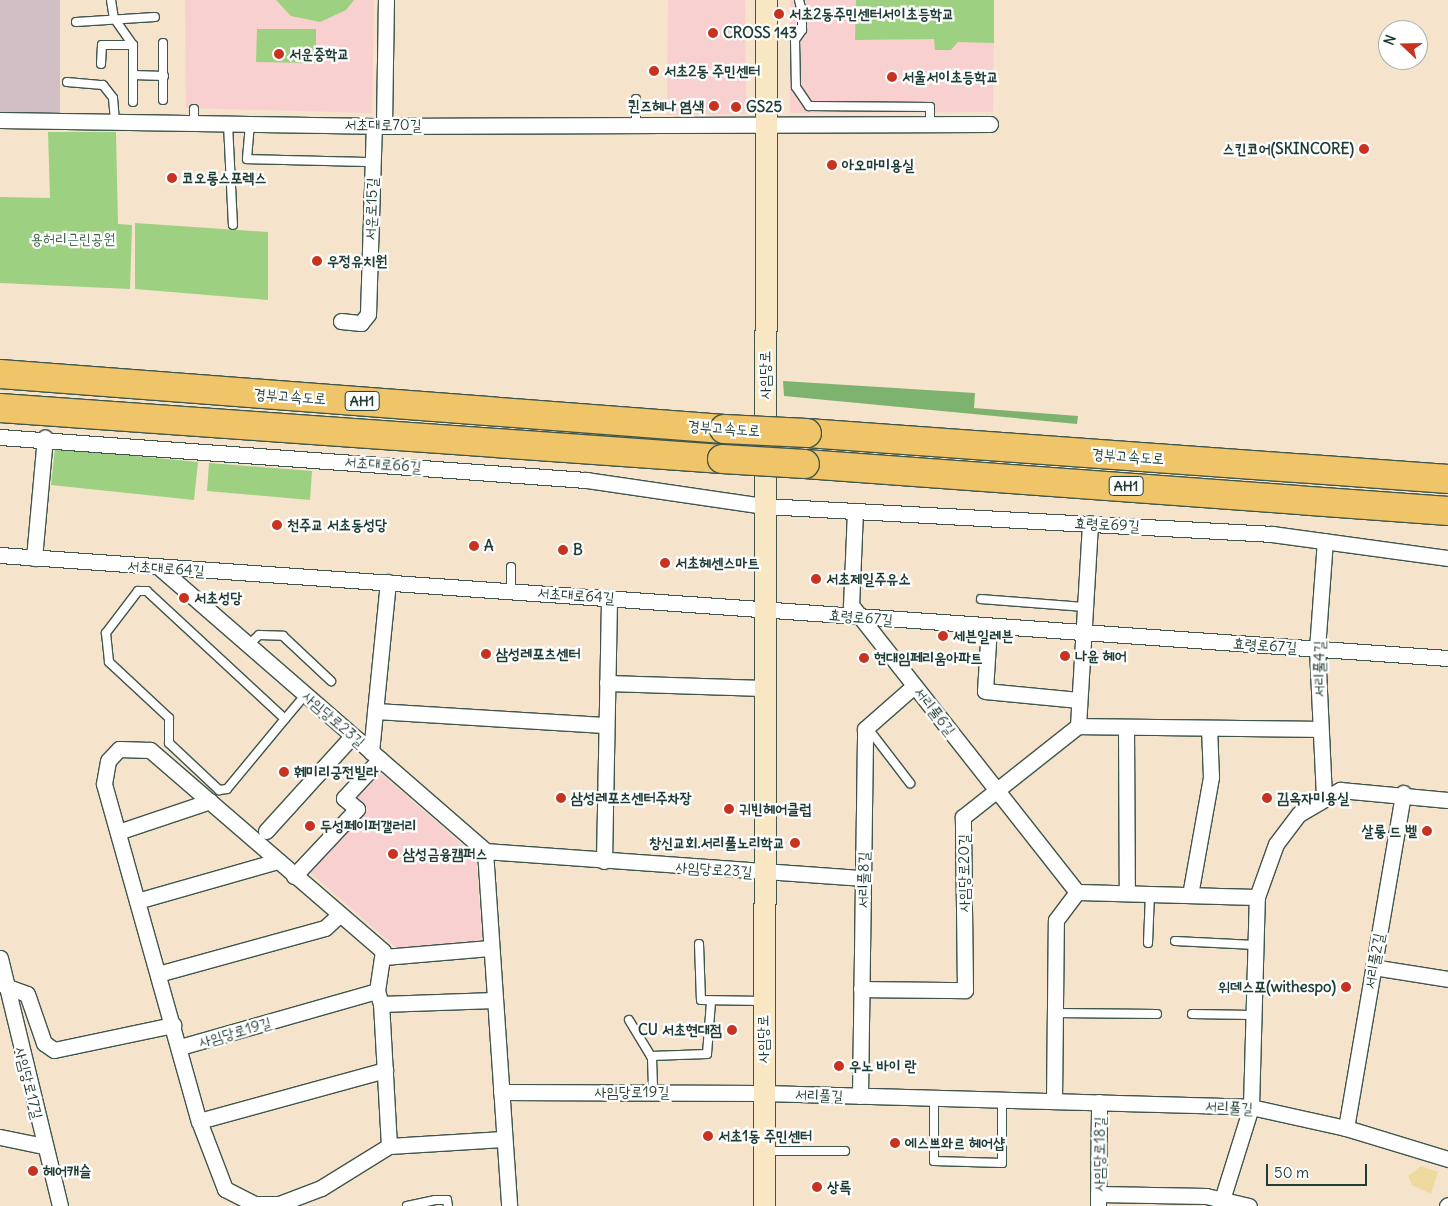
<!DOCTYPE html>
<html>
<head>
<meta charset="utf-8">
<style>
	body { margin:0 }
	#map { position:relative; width:1448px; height:1206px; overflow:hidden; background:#f6e3cc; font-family:Delius,"Poor Story",sans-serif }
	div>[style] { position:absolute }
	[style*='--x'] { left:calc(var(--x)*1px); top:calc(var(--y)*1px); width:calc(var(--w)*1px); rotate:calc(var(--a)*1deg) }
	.built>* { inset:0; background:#f7d0cf }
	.industrial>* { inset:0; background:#d2bec5 }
	.green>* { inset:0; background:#9dd181 }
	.forest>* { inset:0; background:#7eb36f }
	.sand>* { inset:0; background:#eeda9e }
	.roads { filter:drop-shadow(1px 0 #3f564b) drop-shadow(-1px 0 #3f564b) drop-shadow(0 1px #3f564b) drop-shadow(0 -1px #3f564b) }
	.lane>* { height:8px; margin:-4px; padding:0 4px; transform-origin:4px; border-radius:4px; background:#fff }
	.street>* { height:15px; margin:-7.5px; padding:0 7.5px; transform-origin:7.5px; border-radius:7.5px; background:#fff }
	.secondary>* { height:21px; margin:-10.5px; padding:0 10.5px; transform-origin:10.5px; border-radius:10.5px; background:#f9e7c3 }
	.highway>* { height:28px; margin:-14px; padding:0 14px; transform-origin:14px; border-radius:14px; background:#f0c469 }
	.bridges { filter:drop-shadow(1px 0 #3f564b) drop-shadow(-1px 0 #3f564b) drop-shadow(0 1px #3f564b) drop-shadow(0 -1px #3f564b) }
	.highway-bridge>* { height:28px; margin:-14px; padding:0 14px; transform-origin:14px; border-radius:14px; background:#f0c469 }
	.dots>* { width:14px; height:14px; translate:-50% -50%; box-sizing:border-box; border:2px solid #fff; border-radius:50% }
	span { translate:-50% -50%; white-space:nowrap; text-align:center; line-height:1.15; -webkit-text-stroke:4.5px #fff; paint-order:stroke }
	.shield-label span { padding:1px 4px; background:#fff; border:1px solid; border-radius:4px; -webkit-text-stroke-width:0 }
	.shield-label { font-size:14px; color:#1f3d34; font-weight:700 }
	.poi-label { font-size:15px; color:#1f3d34; font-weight:700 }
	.left { translate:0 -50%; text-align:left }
	.right { translate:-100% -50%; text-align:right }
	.street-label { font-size:15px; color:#1f3d34 }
	.park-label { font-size:15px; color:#3e6247 }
	.north { position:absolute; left:1378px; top:20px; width:50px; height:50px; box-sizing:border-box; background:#fff; border:1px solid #a5b1ae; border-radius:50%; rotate:291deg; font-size:14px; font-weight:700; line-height:20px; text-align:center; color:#1f3d34 }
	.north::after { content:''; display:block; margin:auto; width:18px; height:22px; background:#c8321e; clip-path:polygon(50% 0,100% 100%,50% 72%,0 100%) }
	.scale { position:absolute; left:1266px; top:1164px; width:101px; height:22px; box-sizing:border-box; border:2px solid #1f3d34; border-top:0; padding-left:6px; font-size:15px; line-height:18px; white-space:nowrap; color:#1f3d34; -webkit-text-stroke:4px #fff; paint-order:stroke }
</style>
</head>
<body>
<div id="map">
	<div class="built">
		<div style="clip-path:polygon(185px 0,374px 0,372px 113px,186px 108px)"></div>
		<div style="clip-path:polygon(668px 0,745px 0,746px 114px,667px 115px)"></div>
		<div style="clip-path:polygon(790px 0,994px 0,993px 112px,790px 113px)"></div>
		<div style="clip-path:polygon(375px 768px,476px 857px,482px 937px,474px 944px,399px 950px,305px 868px,363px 806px,351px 795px)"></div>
	</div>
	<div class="industrial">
		<div style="clip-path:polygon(0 0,60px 0,60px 114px,0 115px)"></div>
	</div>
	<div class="green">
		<div style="clip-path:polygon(276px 0,354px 0,346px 10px,320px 22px,291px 16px)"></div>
		<div style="clip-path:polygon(856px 0,994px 0,994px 43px,958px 42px,951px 50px,935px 50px,934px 39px,855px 40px)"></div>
		<div style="clip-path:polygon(257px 29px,316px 29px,316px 63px,256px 62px)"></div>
		<div style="clip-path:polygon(48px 132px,116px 132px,118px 224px,132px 225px,130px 289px,0 283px,0 197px,50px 198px)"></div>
		<div style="clip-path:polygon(135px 223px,268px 232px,268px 300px,135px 289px)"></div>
		<div style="clip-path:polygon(55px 448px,198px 462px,194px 500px,51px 485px)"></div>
		<div style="clip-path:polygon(209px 463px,312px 471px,310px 500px,207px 491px)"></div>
	</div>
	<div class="forest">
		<div style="clip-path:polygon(783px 381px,975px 393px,974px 408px,1078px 416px,1077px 424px,784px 396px)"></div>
	</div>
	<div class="sand">
		<div style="clip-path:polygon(1421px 1166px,1438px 1172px,1431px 1194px,1412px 1185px,1408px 1176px)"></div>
	</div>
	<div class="roads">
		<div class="lane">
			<div style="--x:111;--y:0;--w:18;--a:81"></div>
			<div style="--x:114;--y:18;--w:33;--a:55"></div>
			<div style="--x:133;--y:45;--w:57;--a:90"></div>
			<div style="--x:799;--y:0;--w:12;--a:76"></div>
			<div style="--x:802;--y:12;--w:18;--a:90"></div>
			<div style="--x:802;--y:30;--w:12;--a:125"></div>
			<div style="--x:795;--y:40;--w:47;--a:88.8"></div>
			<div style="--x:796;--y:87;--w:23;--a:56"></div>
			<div style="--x:809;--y:106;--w:121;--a:0.5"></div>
			<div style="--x:930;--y:107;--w:10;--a:90"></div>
			<div style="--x:76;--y:22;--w:79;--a:-3.6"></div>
			<div style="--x:101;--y:64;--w:19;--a:-87"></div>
			<div style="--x:102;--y:45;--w:31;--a:0"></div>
			<div style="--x:133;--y:75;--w:31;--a:2"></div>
			<div style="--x:67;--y:82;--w:36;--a:5"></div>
			<div style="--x:103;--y:85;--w:16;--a:52"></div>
			<div style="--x:113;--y:98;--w:24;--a:85"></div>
			<div style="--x:163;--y:100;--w:57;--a:-90"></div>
			<div style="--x:194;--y:109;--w:14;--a:90"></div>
			<div style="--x:228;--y:124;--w:101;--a:87.2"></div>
			<div style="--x:250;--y:124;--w:35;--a:95"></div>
			<div style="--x:247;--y:159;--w:126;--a:1.4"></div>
			<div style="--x:636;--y:124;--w:25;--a:-90"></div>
			<div style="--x:511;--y:591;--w:24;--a:-90"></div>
			<div style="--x:981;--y:599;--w:103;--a:4.4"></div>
			<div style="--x:248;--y:645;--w:15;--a:-42"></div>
			<div style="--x:259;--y:635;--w:24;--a:2"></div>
			<div style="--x:283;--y:636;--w:66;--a:43.2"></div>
			<div style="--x:285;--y:719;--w:188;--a:-137.2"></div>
			<div style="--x:147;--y:591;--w:9;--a:180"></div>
			<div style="--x:138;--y:591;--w:53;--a:127.3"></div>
			<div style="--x:106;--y:633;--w:29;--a:84"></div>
			<div style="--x:109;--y:662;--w:82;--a:43"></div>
			<div style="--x:169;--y:718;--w:25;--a:90"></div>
			<div style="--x:169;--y:743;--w:69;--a:43.2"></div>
			<div style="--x:219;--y:790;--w:8;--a:-7"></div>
			<div style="--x:227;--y:789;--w:91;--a:-50.4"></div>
			<div style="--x:285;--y:719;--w:31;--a:-50"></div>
			<div style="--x:867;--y:727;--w:71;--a:52.5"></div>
			<div style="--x:1175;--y:941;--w:80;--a:2.9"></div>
			<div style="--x:1148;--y:943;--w:49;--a:-87.7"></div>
			<div style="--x:699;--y:944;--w:56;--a:88"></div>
			<div style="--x:701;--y:1000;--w:62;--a:0.9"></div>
			<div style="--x:1055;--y:1013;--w:102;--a:0.6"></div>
			<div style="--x:1192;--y:1014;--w:60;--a:1"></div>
			<div style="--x:629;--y:1020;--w:44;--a:58.8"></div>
			<div style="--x:652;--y:1058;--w:34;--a:88"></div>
			<div style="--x:651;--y:1056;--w:56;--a:-2"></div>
			<div style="--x:707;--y:1054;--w:52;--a:-85.6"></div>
			<div style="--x:934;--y:1098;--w:63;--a:90"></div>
			<div style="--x:934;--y:1161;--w:68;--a:1.7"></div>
			<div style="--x:1002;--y:1163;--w:63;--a:-90"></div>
			<div style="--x:765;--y:1151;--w:80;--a:0"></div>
			<div style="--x:407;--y:1206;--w:29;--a:-12"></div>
			<div style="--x:435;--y:1200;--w:12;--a:0"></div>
			<div style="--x:447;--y:1200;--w:6;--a:81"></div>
		</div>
		<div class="street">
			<div style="--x:0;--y:120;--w:374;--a:0.9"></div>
			<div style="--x:374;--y:126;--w:616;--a:-0.19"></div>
			<div style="--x:384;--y:125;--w:125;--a:-89.1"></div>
			<div style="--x:341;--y:321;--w:20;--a:6"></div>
			<div style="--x:361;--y:323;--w:11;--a:-52"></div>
			<div style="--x:368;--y:314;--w:188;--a:-88.2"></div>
			<div style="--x:0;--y:437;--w:588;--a:4.2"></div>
			<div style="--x:586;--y:480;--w:180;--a:8.3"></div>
			<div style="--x:764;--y:506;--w:509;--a:3.15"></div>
			<div style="--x:1272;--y:534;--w:178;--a:7.8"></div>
			<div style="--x:855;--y:511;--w:94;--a:92.4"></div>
			<div style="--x:851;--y:605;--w:365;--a:51.8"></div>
			<div style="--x:0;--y:555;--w:1452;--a:4.07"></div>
			<div style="--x:34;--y:558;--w:121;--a:-84.8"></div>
			<div style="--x:160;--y:568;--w:431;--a:41"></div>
			<div style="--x:485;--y:851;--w:379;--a:4.1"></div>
			<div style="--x:989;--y:627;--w:64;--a:93.6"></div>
			<div style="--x:985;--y:691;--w:94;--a:5.5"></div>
			<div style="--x:607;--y:683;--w:157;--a:1.8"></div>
			<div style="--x:375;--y:711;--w:230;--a:3.5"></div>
			<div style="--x:1078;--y:726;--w:203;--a:-86.6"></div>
			<div style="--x:1126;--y:727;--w:166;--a:89.7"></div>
			<div style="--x:371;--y:752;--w:171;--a:-84.3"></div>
			<div style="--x:1324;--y:797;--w:148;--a:-92.7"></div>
			<div style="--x:1317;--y:649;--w:108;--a:-85.8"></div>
			<div style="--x:266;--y:831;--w:128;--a:-47.8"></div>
			<div style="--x:118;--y:832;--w:97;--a:-18.6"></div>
			<div style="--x:485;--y:851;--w:356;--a:86.1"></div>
			<div style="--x:604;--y:861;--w:263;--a:-88.9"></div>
			<div style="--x:294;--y:876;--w:92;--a:-46.8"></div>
			<div style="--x:357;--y:809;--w:17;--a:-140"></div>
			<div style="--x:344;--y:798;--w:53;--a:-47.3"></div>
			<div style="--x:1190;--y:895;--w:120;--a:-79.9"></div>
			<div style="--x:1211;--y:777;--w:49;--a:-92.3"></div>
			<div style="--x:137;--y:901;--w:146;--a:-15.9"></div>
			<div style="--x:384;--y:957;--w:106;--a:-4.9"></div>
			<div style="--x:0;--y:958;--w:255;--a:76.4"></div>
			<div style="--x:1373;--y:967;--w:76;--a:9.1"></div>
			<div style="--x:158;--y:974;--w:173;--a:-15.4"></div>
			<div style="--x:325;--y:928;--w:18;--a:-43"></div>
			<div style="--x:5;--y:986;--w:23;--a:20"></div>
			<div style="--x:27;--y:994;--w:52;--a:70.9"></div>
			<div style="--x:44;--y:1043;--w:12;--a:35"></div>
			<div style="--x:54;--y:1050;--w:122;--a:-11.9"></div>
			<div style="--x:861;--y:989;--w:104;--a:0.6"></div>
			<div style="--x:965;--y:990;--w:173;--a:-90.7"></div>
			<div style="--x:963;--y:817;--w:147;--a:-38.4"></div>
			<div style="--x:1078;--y:726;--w:241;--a:0.7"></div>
			<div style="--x:381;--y:1004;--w:114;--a:-2"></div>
			<div style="--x:180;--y:1047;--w:205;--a:-15.9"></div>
			<div style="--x:501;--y:1092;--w:262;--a:0.2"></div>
			<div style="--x:763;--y:1093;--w:488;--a:1.6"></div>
			<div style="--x:1251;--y:1107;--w:97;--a:12.5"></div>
			<div style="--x:1346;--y:1128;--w:107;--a:16.9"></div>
			<div style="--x:860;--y:1096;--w:367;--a:-89.2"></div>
			<div style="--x:865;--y:729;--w:65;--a:-41.3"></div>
			<div style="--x:1054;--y:1101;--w:181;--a:-89.4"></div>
			<div style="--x:1056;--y:920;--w:35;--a:-53"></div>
			<div style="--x:1077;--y:892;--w:180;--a:1.6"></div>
			<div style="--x:199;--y:1121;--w:193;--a:-15.3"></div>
			<div style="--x:1346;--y:1128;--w:340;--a:-80.3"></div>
			<div style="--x:0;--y:1137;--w:45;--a:11.6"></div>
			<div style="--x:389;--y:1146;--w:142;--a:-93.2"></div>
			<div style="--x:381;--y:1004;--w:14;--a:-107"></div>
			<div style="--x:377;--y:991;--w:40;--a:-81.5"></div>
			<div style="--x:383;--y:951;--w:308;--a:-139.2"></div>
			<div style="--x:150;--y:750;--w:31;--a:-178"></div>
			<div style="--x:119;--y:749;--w:16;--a:133"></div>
			<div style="--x:108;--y:761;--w:23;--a:100"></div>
			<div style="--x:104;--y:784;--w:350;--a:74.3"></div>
			<div style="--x:199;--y:1121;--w:73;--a:69.1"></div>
			<div style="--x:225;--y:1189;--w:33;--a:27"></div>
			<div style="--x:254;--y:1204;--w:25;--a:0"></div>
			<div style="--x:279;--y:1204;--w:45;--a:-20.9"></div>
			<div style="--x:321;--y:1188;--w:80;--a:-31.7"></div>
			<div style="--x:389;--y:1146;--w:114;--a:-3.5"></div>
			<div style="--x:1098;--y:1194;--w:108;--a:1.1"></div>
			<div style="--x:1206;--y:1196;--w:44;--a:13.1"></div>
			<div style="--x:1098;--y:1206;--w:104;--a:-89.4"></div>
			<div style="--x:1220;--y:1206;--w:104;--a:-72.6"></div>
			<div style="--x:1251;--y:1107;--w:210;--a:-88.4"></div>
			<div style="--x:1257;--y:897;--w:56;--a:-70.3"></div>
			<div style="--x:1276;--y:844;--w:38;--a:-53"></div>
			<div style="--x:1299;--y:814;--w:48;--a:-30.3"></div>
			<div style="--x:1340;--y:790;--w:108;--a:5.3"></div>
			<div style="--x:1447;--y:1206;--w:1;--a:-45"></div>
		</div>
		<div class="secondary">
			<div style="--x:764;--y:1206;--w:1206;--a:-89.9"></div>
		</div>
		<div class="highway">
			<div style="--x:0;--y:374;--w:726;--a:4.34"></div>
			<div style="--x:0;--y:408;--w:724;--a:4.04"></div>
			<div style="--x:807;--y:433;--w:643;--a:4.1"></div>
			<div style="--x:805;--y:464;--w:645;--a:4.18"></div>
		</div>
	</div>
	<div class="bridges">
		<div class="highway-bridge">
			<div style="--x:724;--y:429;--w:83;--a:2.8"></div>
			<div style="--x:722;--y:459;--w:83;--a:3.4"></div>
		</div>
	</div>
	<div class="dots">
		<div style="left:779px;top:14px;background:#c8321e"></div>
		<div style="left:713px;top:33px;background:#c8321e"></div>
		<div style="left:279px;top:54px;background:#c8321e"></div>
		<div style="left:654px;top:71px;background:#c8321e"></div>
		<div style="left:892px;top:77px;background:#c8321e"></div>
		<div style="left:714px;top:106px;background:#c8321e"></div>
		<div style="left:736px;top:107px;background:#c8321e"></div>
		<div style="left:1364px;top:149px;background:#c8321e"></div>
		<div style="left:832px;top:165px;background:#c8321e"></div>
		<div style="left:172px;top:178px;background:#c8321e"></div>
		<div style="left:317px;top:261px;background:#c8321e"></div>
		<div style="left:277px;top:525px;background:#c8321e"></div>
		<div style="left:474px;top:546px;background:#c8321e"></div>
		<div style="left:563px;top:550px;background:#c8321e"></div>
		<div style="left:665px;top:563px;background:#c8321e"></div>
		<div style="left:816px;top:579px;background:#c8321e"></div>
		<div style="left:184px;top:598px;background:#c8321e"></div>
		<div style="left:943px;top:636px;background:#c8321e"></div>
		<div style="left:486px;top:654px;background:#c8321e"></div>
		<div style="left:1065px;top:656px;background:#c8321e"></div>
		<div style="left:864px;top:658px;background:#c8321e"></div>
		<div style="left:284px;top:772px;background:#c8321e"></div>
		<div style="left:561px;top:798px;background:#c8321e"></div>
		<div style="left:1267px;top:798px;background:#c8321e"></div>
		<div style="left:729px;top:809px;background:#c8321e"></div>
		<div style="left:310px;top:826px;background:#c8321e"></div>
		<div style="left:1427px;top:831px;background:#c8321e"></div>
		<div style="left:795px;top:843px;background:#c8321e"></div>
		<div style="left:393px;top:854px;background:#c8321e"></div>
		<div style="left:1346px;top:987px;background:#c8321e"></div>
		<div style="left:732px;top:1030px;background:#c8321e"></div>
		<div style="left:839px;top:1066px;background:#c8321e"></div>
		<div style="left:708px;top:1136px;background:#c8321e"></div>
		<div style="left:895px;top:1143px;background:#c8321e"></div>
		<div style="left:33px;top:1171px;background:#c8321e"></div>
		<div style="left:817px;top:1187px;background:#c8321e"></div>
	</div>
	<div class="shield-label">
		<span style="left:362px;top:401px">AH1</span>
		<span style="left:1126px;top:486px">AH1</span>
	</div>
	<div class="poi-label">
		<span class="left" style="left:789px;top:14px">서초2동주민센터서이초등학교</span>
		<span class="left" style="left:723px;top:33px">CROSS 143</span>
		<span class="left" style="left:289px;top:54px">서운중학교</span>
		<span class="left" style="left:664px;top:71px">서초2동 주민센터</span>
		<span class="left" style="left:902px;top:77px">서울서이초등학교</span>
		<span class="right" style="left:704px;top:106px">퀸즈헤나 염색</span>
		<span class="left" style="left:746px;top:107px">GS25</span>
		<span class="right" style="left:1354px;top:149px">스킨코어(SKINCORE)</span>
		<span class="left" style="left:842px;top:165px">아오마미용실</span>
		<span class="left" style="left:182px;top:178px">코오롱스포렉스</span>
		<span class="left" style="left:327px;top:261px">우정유치원</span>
		<span class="left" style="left:287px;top:525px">천주교 서초동성당</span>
		<span class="left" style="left:484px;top:546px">A</span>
		<span class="left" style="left:573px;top:550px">B</span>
		<span class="left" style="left:675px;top:563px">서초헤센스마트</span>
		<span class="left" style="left:826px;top:579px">서초제일주유소</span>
		<span class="left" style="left:194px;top:598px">서초성당</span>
		<span class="left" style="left:953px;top:636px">세븐일레븐</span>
		<span class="left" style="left:496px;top:654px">삼성레포츠센터</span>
		<span class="left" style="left:1075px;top:656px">나윤 헤어</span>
		<span class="left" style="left:874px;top:658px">현대임페리움아파트</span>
		<span class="left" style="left:294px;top:772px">훼미리궁전빌라</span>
		<span class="left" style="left:571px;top:798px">삼성레포츠센터주차장</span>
		<span class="left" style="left:1277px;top:798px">김옥자미용실</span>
		<span class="left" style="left:739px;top:809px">귀빈헤어클럽</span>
		<span class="left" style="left:320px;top:826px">두성페이퍼갤러리</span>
		<span class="right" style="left:1417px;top:831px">살롱 드 벨</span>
		<span class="right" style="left:785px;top:843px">창신교회.서리풀노리학교</span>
		<span class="left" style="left:403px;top:854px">삼성금융캠퍼스</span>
		<span class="right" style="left:1336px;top:987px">위데스포(withespo)</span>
		<span class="right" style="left:722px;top:1030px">CU 서초현대점</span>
		<span class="left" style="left:849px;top:1066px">우노 바이 란</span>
		<span class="left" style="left:718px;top:1136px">서초1동 주민센터</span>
		<span class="left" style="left:905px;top:1143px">에스쁘와르 헤어샵</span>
		<span class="left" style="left:43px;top:1171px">헤어캐슬</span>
		<span class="left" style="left:827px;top:1187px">상록</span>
	</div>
	<div class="street-label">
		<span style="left:383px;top:125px">서초대로70길</span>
		<span style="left:371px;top:209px;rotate:-88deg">서운로15길</span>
		<span style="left:765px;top:375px;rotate:-90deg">사임당로</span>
		<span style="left:290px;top:396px;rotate:4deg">경부고속도로</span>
		<span style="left:724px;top:428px;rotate:4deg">경부고속도로</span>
		<span style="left:1128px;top:456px;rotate:4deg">경부고속도로</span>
		<span style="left:383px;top:464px;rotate:4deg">서초대로66길</span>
		<span style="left:1107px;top:524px;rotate:3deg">효령로69길</span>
		<span style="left:166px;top:568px;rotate:4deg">서초대로64길</span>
		<span style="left:576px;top:595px;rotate:4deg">서초대로64길</span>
		<span style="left:861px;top:617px;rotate:5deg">효령로67길</span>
		<span style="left:1265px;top:645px;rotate:4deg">효령로67길</span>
		<span style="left:1319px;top:669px;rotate:-90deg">서리풀4길</span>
		<span style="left:935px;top:711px;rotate:52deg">서리풀6길</span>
		<span style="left:334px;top:719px;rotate:41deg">사임당로23길</span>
		<span style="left:714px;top:869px;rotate:4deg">사임당로23길</span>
		<span style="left:964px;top:873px;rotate:-90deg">사임당로20길</span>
		<span style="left:863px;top:880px;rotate:-89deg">서리풀8길</span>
		<span style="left:1374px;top:961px;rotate:-80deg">서리풀2길</span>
		<span style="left:235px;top:1032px;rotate:-16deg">사임당로19길</span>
		<span style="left:763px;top:1039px;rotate:-90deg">사임당로</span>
		<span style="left:29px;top:1083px;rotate:76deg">사임당로17길</span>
		<span style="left:632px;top:1092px">사임당로19길</span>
		<span style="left:819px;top:1095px;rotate:2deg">서리풀길</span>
		<span style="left:1229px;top:1107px;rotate:3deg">서리풀길</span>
		<span style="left:1099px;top:1154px;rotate:-89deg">사임당로18길</span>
	</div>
	<div class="park-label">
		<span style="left:73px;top:239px">용허리근린공원</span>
	</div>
	<div class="north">N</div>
	<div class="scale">50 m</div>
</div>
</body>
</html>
